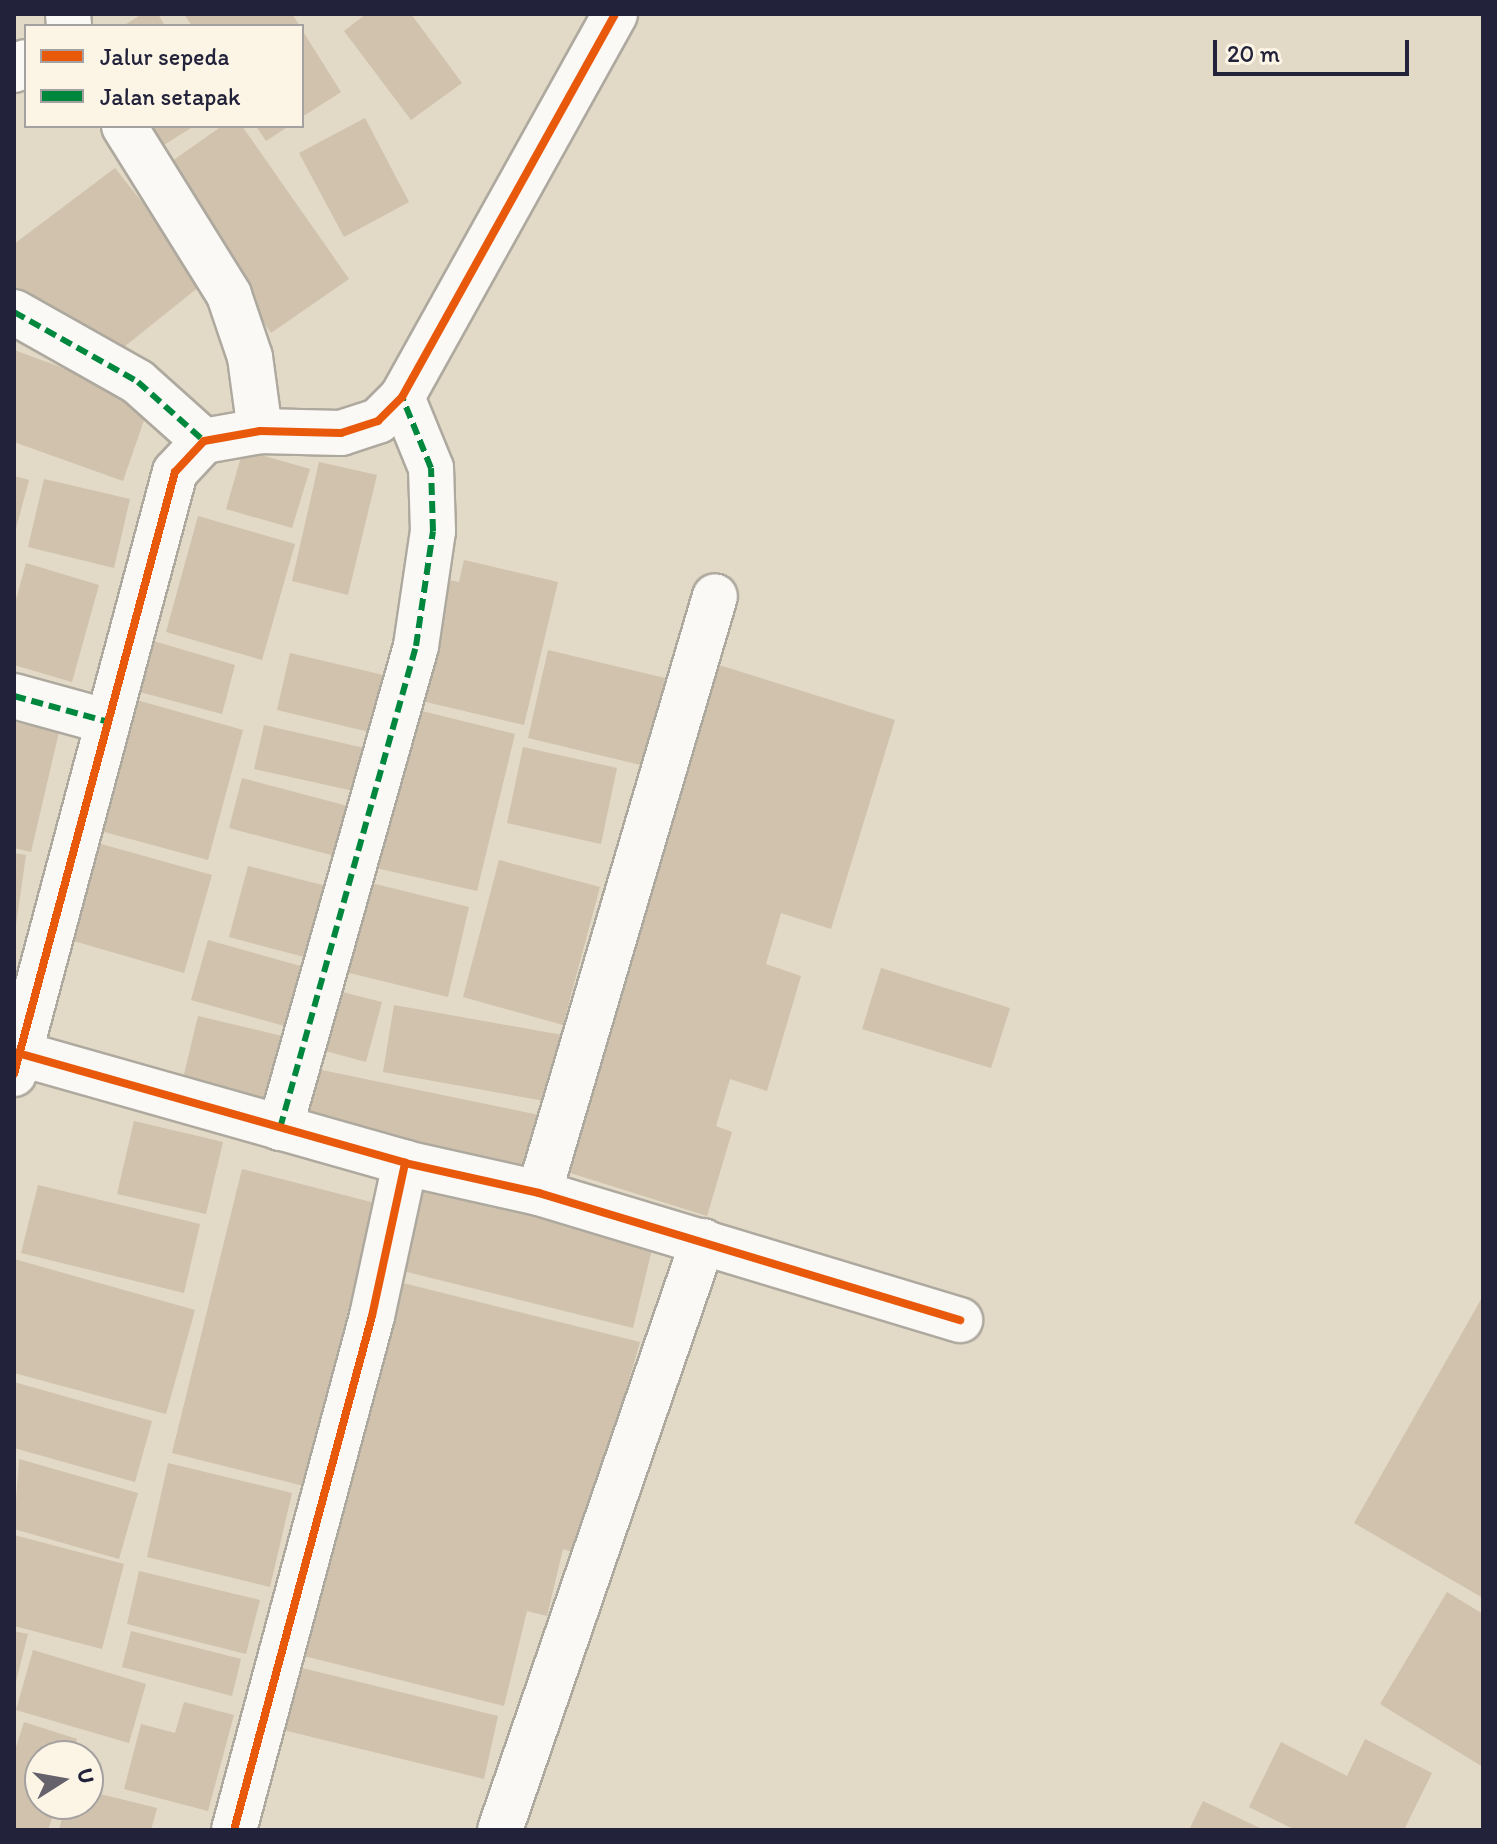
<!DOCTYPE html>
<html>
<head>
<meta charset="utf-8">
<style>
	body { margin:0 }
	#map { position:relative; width:1497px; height:1844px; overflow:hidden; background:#e2d9c6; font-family:Itim,sans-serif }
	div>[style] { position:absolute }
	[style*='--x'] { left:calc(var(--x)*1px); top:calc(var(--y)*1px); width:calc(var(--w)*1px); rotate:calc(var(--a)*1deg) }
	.building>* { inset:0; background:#d0c2ac }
	.roads { filter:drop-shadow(2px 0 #aea99f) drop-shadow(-2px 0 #aea99f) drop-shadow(0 2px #aea99f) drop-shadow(0 -2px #aea99f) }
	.minor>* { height:44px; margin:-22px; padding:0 22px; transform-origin:22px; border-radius:22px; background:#fbf9f6 }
	.quiet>* { height:6px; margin-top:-3px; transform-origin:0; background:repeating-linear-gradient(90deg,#00873e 0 12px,transparent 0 18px) }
	.cycleway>* { height:8px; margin:-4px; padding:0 4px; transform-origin:4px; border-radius:4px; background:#e8590c }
	span { translate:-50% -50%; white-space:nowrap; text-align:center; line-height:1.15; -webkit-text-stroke:6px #fcf5e5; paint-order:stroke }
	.frame { position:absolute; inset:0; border:16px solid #22223b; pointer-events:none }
	.legend { position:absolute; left:24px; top:24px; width:280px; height:104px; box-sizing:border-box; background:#fcf5e5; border:2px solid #a5a1a1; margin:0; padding:10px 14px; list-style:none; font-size:24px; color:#22223b }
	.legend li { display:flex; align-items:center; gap:16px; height:40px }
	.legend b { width:40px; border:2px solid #a5a1a1 }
	.north { position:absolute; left:24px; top:1740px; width:80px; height:80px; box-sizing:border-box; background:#fcf5e5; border:2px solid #a5a1a1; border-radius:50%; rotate:79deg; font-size:22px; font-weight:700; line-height:32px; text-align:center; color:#22223b }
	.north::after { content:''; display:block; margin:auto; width:28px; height:36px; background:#65626c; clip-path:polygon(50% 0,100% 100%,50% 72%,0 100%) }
	.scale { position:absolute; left:1213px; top:40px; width:196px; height:36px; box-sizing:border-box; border:4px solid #22223b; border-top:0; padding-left:10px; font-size:24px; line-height:28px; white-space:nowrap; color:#22223b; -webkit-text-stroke:6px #fcf5e5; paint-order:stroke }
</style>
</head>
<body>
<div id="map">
	<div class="building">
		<div style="clip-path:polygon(142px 14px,158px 14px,165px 26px,123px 26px)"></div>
		<div style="clip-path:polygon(184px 14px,292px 14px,300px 26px,192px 26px)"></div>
		<div style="clip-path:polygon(366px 14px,411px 14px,462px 83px,411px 120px,344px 31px)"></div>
		<div style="clip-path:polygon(302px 30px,341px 92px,302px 117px)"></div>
		<div style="clip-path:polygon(365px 118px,409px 202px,344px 237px,299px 153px)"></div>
		<div style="clip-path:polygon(145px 126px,194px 126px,159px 148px)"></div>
		<div style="clip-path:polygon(222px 126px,242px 126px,349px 279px,271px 333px,158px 171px)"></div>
		<div style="clip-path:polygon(256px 126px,289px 126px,266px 141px)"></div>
		<div style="clip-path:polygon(115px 168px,205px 282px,109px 359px,14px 305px,14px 244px)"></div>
		<div style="clip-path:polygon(14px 350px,151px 400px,123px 481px,14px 442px)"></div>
		<div style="clip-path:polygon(243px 450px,310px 469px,292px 528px,226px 509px)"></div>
		<div style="clip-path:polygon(319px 462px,377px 475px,348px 595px,292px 581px)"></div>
		<div style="clip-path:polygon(14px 476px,29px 480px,15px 532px,14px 532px)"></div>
		<div style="clip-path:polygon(44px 479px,130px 499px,114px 568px,28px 547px)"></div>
		<div style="clip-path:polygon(198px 516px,295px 544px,262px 660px,166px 632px)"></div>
		<div style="clip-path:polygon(464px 560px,558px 582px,524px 725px,409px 698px,438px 578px,459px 582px)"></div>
		<div style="clip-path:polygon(26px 563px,99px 585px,72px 682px,14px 665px,14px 607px)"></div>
		<div style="clip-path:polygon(150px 640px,235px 665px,222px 714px,136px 691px)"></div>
		<div style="clip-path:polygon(548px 650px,665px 678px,645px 766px,528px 738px)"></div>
		<div style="clip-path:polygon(290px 653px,396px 678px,382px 735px,277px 710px)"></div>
		<div style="clip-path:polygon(719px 665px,895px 720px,831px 929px,781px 913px,766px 964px,801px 976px,767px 1091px,730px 1079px,716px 1126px,732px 1132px,707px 1216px,564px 1171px)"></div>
		<div style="clip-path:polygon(133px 699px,243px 730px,208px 860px,97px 830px)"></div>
		<div style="clip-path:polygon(414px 709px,515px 734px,477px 891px,376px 868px)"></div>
		<div style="clip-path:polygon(14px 722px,59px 732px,31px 852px,14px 848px)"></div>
		<div style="clip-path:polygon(264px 725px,373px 750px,363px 793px,254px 769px)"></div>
		<div style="clip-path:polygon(523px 747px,617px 768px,601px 844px,507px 823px)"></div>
		<div style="clip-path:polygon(242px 778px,359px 809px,346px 859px,229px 828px)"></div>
		<div style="clip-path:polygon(94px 842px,212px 875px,184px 973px,67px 939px)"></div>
		<div style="clip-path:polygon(14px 853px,26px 855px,16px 925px,14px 925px)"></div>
		<div style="clip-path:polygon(499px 860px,600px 887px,563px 1025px,463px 997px)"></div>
		<div style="clip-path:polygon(248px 866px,330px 887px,312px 959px,229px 937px)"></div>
		<div style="clip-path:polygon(363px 881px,469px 907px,448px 997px,341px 971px)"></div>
		<div style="clip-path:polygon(208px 940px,304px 967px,288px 1027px,191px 1000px)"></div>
		<div style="clip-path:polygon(881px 968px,1010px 1008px,991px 1068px,862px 1029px)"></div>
		<div style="clip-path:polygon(334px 990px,382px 1002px,366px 1062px,318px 1049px)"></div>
		<div style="clip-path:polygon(394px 1005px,568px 1036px,556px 1103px,383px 1072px)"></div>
		<div style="clip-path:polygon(198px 1016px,282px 1036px,265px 1107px,181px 1087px)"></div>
		<div style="clip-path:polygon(312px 1068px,539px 1115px,528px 1173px,300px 1126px)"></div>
		<div style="clip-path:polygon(134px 1121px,223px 1142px,206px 1214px,117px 1194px)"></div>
		<div style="clip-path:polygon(242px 1169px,375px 1203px,304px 1486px,172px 1453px)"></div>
		<div style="clip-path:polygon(420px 1184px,654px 1241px,633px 1328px,399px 1270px)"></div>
		<div style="clip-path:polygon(38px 1185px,200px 1224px,184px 1293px,21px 1253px)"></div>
		<div style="clip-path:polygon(14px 1259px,195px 1310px,166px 1414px,14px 1373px)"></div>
		<div style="clip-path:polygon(395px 1281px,640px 1342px,578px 1554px,563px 1549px,547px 1616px,527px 1611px,504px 1706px,304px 1656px)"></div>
		<div style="clip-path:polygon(1483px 1296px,1483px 1598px,1354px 1523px)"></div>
		<div style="clip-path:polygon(14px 1382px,152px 1421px,135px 1482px,14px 1448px)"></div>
		<div style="clip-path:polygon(19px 1459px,138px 1493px,119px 1559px,14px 1529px)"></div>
		<div style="clip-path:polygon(168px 1463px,292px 1493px,270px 1587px,147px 1557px)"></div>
		<div style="clip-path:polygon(14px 1535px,124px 1564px,102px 1649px,14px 1626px)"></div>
		<div style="clip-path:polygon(139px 1571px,260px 1600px,246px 1654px,127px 1624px)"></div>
		<div style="clip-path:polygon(1447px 1592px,1483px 1614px,1483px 1767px,1380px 1704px)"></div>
		<div style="clip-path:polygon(14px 1631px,28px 1634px,15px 1685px,14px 1685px)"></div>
		<div style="clip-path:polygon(131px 1631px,241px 1659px,232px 1696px,122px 1667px)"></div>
		<div style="clip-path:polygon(33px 1650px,146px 1684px,129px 1743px,16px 1710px)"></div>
		<div style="clip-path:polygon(290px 1665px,498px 1716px,484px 1779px,275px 1728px)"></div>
		<div style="clip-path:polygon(184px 1702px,234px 1715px,208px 1811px,124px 1789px,141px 1724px,175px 1733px)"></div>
		<div style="clip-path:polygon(24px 1722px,77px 1739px,72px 1756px,40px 1756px,40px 1804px,57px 1804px,48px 1830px,14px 1830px,14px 1753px)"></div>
		<div style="clip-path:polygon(1365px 1739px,1432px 1773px,1404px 1830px,1295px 1830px,1249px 1807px,1281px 1742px,1347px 1776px)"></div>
		<div style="clip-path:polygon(88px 1791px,157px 1808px,151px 1830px,59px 1830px,65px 1804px,88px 1804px)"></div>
		<div style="clip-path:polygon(1203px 1801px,1264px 1830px,1189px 1830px)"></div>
	</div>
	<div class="roads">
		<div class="minor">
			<div style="--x:68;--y:14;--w:12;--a:85"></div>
			<div style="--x:14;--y:70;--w:14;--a:-34"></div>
			<div style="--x:124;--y:126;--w:199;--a:58.1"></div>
			<div style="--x:229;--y:295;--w:65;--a:71.3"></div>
			<div style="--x:250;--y:357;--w:75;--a:82.3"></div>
			<div style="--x:14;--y:312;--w:142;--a:29.4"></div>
			<div style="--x:138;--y:382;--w:89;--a:41.8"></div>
			<div style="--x:14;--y:696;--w:94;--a:15.4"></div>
			<div style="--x:14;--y:1052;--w:406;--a:15.8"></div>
			<div style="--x:405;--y:1163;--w:137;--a:12.6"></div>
			<div style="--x:539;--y:1193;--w:440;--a:16.8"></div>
			<div style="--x:14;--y:1074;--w:623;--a:-75.03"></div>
			<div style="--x:175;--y:472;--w:42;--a:-46.9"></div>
			<div style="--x:204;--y:441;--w:57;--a:-10.1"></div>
			<div style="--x:260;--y:431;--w:81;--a:1.4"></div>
			<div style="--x:341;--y:433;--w:39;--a:-18"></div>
			<div style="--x:378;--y:421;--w:34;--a:-45"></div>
			<div style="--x:402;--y:397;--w:438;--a:-60.9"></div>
			<div style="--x:280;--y:1128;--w:501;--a:-74.24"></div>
			<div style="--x:416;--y:646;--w:116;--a:-81.6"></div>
			<div style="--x:433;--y:531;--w:63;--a:-91.8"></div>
			<div style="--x:431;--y:468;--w:77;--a:-112.2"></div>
			<div style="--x:539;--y:1193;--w:622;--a:-73.57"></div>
			<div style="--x:234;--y:1830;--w:532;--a:-74.97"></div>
			<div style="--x:372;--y:1316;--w:157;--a:-77.8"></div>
			<div style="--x:500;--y:1830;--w:623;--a:-70.98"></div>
		</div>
	</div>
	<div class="quiet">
		<div style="--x:14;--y:312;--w:142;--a:29.4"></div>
		<div style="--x:138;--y:382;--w:89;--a:41.8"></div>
		<div style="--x:14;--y:696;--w:94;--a:15.4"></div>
		<div style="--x:280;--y:1128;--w:501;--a:-74.24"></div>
		<div style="--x:416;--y:646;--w:116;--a:-81.6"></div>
		<div style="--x:433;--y:531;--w:63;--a:-91.8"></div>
		<div style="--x:431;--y:468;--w:77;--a:-112.2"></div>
	</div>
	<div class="cycleway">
		<div style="--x:14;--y:1052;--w:406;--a:15.8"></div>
		<div style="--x:405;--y:1163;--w:137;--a:12.6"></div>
		<div style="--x:539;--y:1193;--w:440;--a:16.8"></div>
		<div style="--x:14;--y:1074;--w:623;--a:-75.03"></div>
		<div style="--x:175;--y:472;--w:42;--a:-46.9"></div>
		<div style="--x:204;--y:441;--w:57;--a:-10.1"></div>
		<div style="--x:260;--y:431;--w:81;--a:1.4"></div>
		<div style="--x:341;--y:433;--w:39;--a:-18"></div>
		<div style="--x:378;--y:421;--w:34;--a:-45"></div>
		<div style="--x:402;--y:397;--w:438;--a:-60.9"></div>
		<div style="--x:234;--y:1830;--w:532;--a:-74.97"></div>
		<div style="--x:372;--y:1316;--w:157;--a:-77.8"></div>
	</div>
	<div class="frame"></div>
	<ul class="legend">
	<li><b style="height:10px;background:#e8590c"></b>Jalur sepeda</li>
	<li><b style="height:10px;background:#00873e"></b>Jalan setapak</li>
	</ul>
	<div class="north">U</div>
	<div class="scale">20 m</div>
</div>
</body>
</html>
